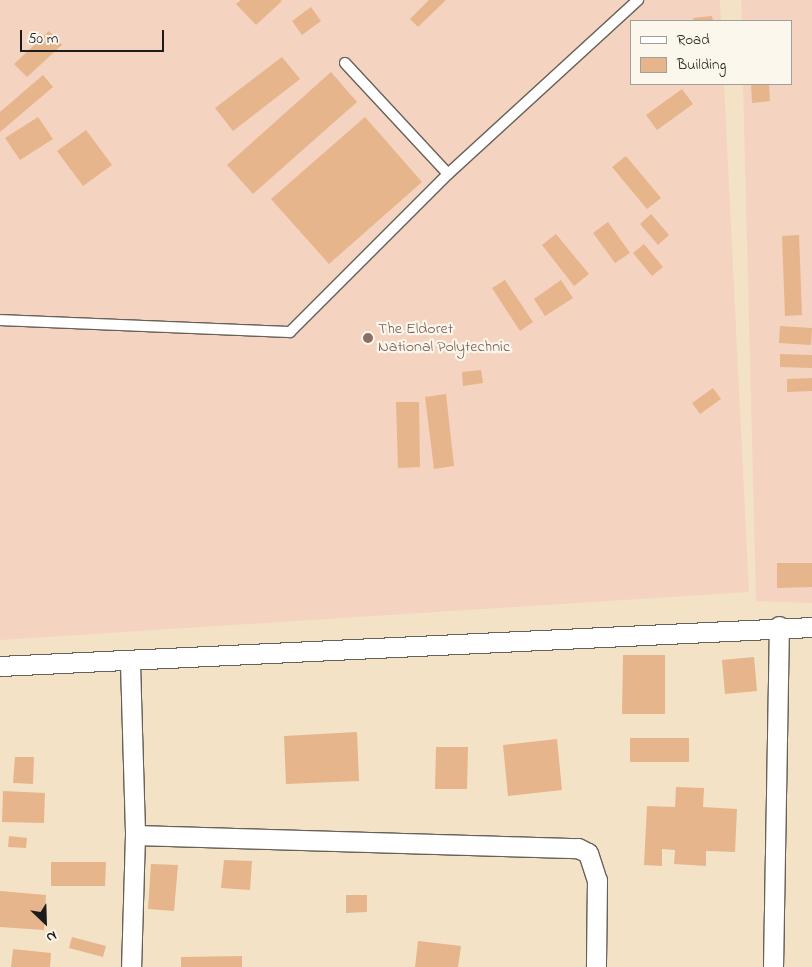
<!DOCTYPE html>
<html>
<head>
<meta charset="utf-8">
<style>
	body { margin:0 }
	#map { position:relative; width:812px; height:967px; overflow:hidden; background:#f4e2c7; font-family:"Indie Flower",sans-serif }
	div>[style] { position:absolute }
	[style*='--x'] { left:calc(var(--x)*1px); top:calc(var(--y)*1px); width:calc(var(--w)*1px); rotate:calc(var(--a)*1deg) }
	.built>* { inset:0; background:#f5d3c1 }
	.building>* { inset:0; background:#e6b58b }
	.roads { filter:drop-shadow(1px 0 #686158) drop-shadow(-1px 0 #686158) drop-shadow(0 1px #686158) drop-shadow(0 -1px #686158) }
	.lane>* { height:10px; margin:-5px; padding:0 5px; transform-origin:5px; border-radius:5px; background:#fff }
	.street>* { height:19px; margin:-9.5px; padding:0 9.5px; transform-origin:9.5px; border-radius:9.5px; background:#fff }
	.dots>* { width:14px; height:14px; translate:-50% -50%; box-sizing:border-box; border:2px solid #fbf7ec; border-radius:50% }
	span { translate:-50% -50%; white-space:nowrap; text-align:center; line-height:1.15; -webkit-text-stroke:4.5px #fbf7ec; paint-order:stroke }
	.education-label { font-size:16px; color:#785e54 }
	.left { translate:0 -50%; text-align:left }
	.legend { position:absolute; left:630px; top:20px; width:162px; height:65px; box-sizing:border-box; background:#fbf7ec; border:1px solid #a29f99; margin:0; padding:6px 9px; list-style:none; font-size:15px; color:#1c1c1c }
	.legend li { display:flex; align-items:center; gap:10px; height:25px }
	.legend b { width:25px; border:1px solid #a29f99 }
	.north { position:absolute; left:20px; top:897px; width:50px; height:50px; -webkit-text-stroke:4px #fbf7ec; paint-order:stroke; rotate:156deg; font-size:14px; font-weight:700; line-height:20px; text-align:center; color:#1c1c1c }
	.north::after { content:''; display:block; margin:auto; width:18px; height:22px; background:#1c1c1c; clip-path:polygon(50% 0,100% 100%,50% 72%,0 100%) }
	.scale { position:absolute; left:20px; top:30px; width:144px; height:22px; box-sizing:border-box; border:2px solid #1c1c1c; border-top:0; padding-left:6px; font-size:15px; line-height:18px; white-space:nowrap; color:#1c1c1c; -webkit-text-stroke:4px #fbf7ec; paint-order:stroke }
</style>
</head>
<body>
<div id="map">
	<div class="built">
		<div style="clip-path:polygon(0 0,720px 0,721px 21px,631px 21px,631px 84px,724px 84px,749px 592px,0 640px)"></div>
		<div style="clip-path:polygon(741px 0,812px 0,812px 603px,756px 601px,743px 84px,791px 84px,791px 21px,742px 21px)"></div>
	</div>
	<div class="building">
		<div style="clip-path:polygon(241px 0,280px 0,282px 1px,256px 25px,236px 4px)"></div>
		<div style="clip-path:polygon(429px 0,446px 0,418px 27px,410px 19px)"></div>
		<div style="clip-path:polygon(311px 7px,321px 21px,302px 35px,292px 21px)"></div>
		<div style="clip-path:polygon(712px 16px,713px 21px,694px 21px,693px 18px)"></div>
		<div style="clip-path:polygon(49px 31px,62px 45px,27px 77px,14px 64px)"></div>
		<div style="clip-path:polygon(282px 57px,300px 79px,233px 131px,215px 108px)"></div>
		<div style="clip-path:polygon(331px 72px,357px 102px,253px 194px,227px 165px)"></div>
		<div style="clip-path:polygon(43px 75px,53px 87px,0 132px,0 112px)"></div>
		<div style="clip-path:polygon(751px 84px,769px 84px,770px 101px,752px 103px)"></div>
		<div style="clip-path:polygon(682px 89px,693px 104px,657px 130px,646px 115px)"></div>
		<div style="clip-path:polygon(38px 117px,53px 139px,20px 160px,5px 138px)"></div>
		<div style="clip-path:polygon(365px 117px,422px 182px,329px 264px,271px 199px)"></div>
		<div style="clip-path:polygon(86px 130px,112px 165px,83px 186px,57px 151px)"></div>
		<div style="clip-path:polygon(626px 156px,661px 198px,647px 209px,612px 167px)"></div>
		<div style="clip-path:polygon(651px 214px,669px 235px,658px 245px,640px 224px)"></div>
		<div style="clip-path:polygon(608px 222px,630px 253px,615px 263px,593px 233px)"></div>
		<div style="clip-path:polygon(556px 234px,589px 274px,574px 286px,542px 245px)"></div>
		<div style="clip-path:polygon(799px 235px,802px 315px,785px 316px,782px 236px)"></div>
		<div style="clip-path:polygon(644px 244px,663px 267px,652px 276px,633px 253px)"></div>
		<div style="clip-path:polygon(505px 280px,533px 322px,520px 331px,492px 288px)"></div>
		<div style="clip-path:polygon(561px 280px,573px 298px,545px 316px,534px 299px)"></div>
		<div style="clip-path:polygon(780px 326px,812px 328px,811px 345px,779px 343px)"></div>
		<div style="clip-path:polygon(780px 354px,812px 355px,812px 368px,780px 367px)"></div>
		<div style="clip-path:polygon(481px 370px,483px 383px,463px 386px,462px 372px)"></div>
		<div style="clip-path:polygon(812px 378px,812px 391px,787px 392px,787px 379px)"></div>
		<div style="clip-path:polygon(713px 388px,721px 399px,700px 414px,692px 403px)"></div>
		<div style="clip-path:polygon(446px 394px,454px 466px,434px 469px,425px 397px)"></div>
		<div style="clip-path:polygon(396px 402px,419px 402px,420px 467px,398px 468px)"></div>
		<div style="clip-path:polygon(777px 563px,812px 563px,812px 587px,777px 588px)"></div>
		<div style="clip-path:polygon(623px 655px,665px 655px,665px 714px,622px 714px)"></div>
		<div style="clip-path:polygon(754px 657px,757px 691px,725px 694px,722px 660px)"></div>
		<div style="clip-path:polygon(357px 732px,359px 781px,286px 784px,284px 736px)"></div>
		<div style="clip-path:polygon(630px 738px,689px 738px,689px 762px,630px 762px)"></div>
		<div style="clip-path:polygon(557px 739px,562px 790px,508px 796px,503px 745px)"></div>
		<div style="clip-path:polygon(436px 747px,468px 747px,467px 789px,435px 789px)"></div>
		<div style="clip-path:polygon(15px 757px,34px 757px,33px 784px,13px 783px)"></div>
		<div style="clip-path:polygon(676px 787px,704px 788px,703px 807px,737px 809px,735px 852px,706px 851px,706px 866px,674px 864px,675px 850px,662px 849px,662px 866px,644px 865px,647px 806px,675px 807px)"></div>
		<div style="clip-path:polygon(3px 791px,45px 793px,44px 823px,2px 822px)"></div>
		<div style="clip-path:polygon(9px 836px,27px 838px,26px 848px,8px 847px)"></div>
		<div style="clip-path:polygon(224px 860px,252px 861px,250px 890px,221px 888px)"></div>
		<div style="clip-path:polygon(51px 862px,106px 862px,105px 886px,51px 886px)"></div>
		<div style="clip-path:polygon(151px 864px,178px 865px,174px 911px,148px 909px)"></div>
		<div style="clip-path:polygon(0 891px,46px 895px,44px 930px,0 927px)"></div>
		<div style="clip-path:polygon(346px 895px,367px 895px,367px 912px,346px 913px)"></div>
		<div style="clip-path:polygon(72px 937px,106px 946px,103px 957px,69px 948px)"></div>
		<div style="clip-path:polygon(418px 941px,461px 946px,458px 967px,415px 967px)"></div>
		<div style="clip-path:polygon(13px 949px,51px 953px,50px 967px,11px 967px)"></div>
		<div style="clip-path:polygon(242px 956px,242px 967px,181px 967px,181px 957px)"></div>
	</div>
	<div class="roads">
		<div class="lane">
			<div style="--x:345;--y:63;--w:151;--a:47.1"></div>
			<div style="--x:448;--y:174;--w:258;--a:-42.5"></div>
			<div style="--x:0;--y:320;--w:290;--a:2.4"></div>
			<div style="--x:290;--y:332;--w:223;--a:-45"></div>
		</div>
		<div class="street">
			<div style="--x:130;--y:663;--w:172;--a:88.3"></div>
			<div style="--x:135;--y:835;--w:132;--a:91.7"></div>
			<div style="--x:0;--y:666;--w:813;--a:-2.75"></div>
			<div style="--x:135;--y:835;--w:443;--a:1.7"></div>
			<div style="--x:578;--y:848;--w:11;--a:27"></div>
			<div style="--x:588;--y:853;--w:28;--a:72"></div>
			<div style="--x:597;--y:880;--w:87;--a:90.7"></div>
			<div style="--x:773;--y:967;--w:341;--a:-89"></div>
		</div>
	</div>
	<div class="dots">
		<div style="left:368px;top:338px;background:#8d6e63"></div>
	</div>
	<div class="education-label">
		<span class="left" style="left:378px;top:338px">The Eldoret<br>National Polytechnic</span>
	</div>
	<ul class="legend">
	<li><b style="height:6px;background:#fff"></b>Road</li>
	<li><b style="height:14px;background:#e6b58b"></b>Building</li>
	</ul>
	<div class="north">N</div>
	<div class="scale">50 m</div>
</div>
</body>
</html>
